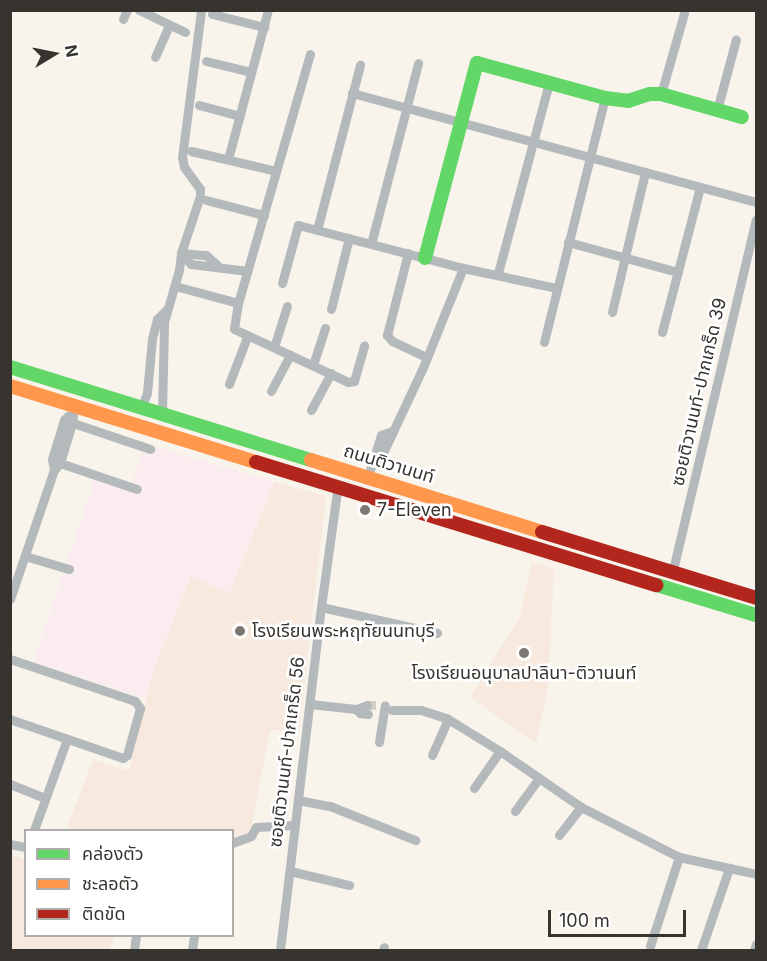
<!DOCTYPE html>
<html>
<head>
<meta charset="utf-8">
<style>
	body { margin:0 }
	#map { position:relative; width:767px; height:961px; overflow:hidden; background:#f8f4eb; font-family:Inter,"Noto Sans Thai",sans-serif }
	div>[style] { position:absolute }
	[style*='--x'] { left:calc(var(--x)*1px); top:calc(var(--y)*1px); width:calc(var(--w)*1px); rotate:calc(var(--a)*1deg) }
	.commercial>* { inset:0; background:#faecef }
	.education>* { inset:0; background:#f7e9dd }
	.street-tunnel>* { height:9px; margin-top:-4.5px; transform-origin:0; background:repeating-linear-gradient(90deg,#d1cec5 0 9px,transparent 0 13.5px) }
	.street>* { height:9px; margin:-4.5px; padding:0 4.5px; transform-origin:4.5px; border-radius:4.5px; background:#b4b9bb }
	.fast>* { height:14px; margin:-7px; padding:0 7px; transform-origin:7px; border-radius:7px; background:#63d668 }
	.slow>* { height:14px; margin:-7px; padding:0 7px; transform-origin:7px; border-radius:7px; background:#ff974d }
	.jam>* { height:14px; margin:-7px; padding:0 7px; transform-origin:7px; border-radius:7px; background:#b3261e }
	.dots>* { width:16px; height:16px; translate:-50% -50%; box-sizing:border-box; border:3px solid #fff; border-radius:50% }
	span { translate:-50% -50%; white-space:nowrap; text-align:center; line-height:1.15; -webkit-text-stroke:5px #fff; paint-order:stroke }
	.street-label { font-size:18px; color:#37342f }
	.poi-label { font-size:18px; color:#37342f }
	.left { translate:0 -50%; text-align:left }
	.frame { position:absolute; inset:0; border:12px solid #37342f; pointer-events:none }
	.legend { position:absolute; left:24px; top:829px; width:210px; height:108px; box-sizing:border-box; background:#fff; border:2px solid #afaeac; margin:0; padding:8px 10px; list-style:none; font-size:18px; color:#37342f }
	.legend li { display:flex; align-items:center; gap:12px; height:30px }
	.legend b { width:30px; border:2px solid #afaeac }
	.north { position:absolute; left:24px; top:24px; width:60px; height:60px; -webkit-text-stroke:4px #fff; paint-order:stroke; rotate:80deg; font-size:16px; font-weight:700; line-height:24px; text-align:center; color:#37342f }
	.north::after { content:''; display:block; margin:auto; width:21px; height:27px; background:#37342f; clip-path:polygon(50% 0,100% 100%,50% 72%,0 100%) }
	.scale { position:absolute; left:548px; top:910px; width:138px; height:27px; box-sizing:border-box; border:3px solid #37342f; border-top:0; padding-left:8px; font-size:18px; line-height:21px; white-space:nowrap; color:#37342f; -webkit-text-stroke:4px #fff; paint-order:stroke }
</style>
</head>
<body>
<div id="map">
	<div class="commercial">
		<div style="clip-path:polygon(146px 444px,275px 482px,229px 593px,190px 577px,154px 669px,147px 699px,33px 662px,95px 479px,128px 492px)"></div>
	</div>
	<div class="education">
		<div style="clip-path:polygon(275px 482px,326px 496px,299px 730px,270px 730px,250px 834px,233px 838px,232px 830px,72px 830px,67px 827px,93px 760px,129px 771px,154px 669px,191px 576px,229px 593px)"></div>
		<div style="clip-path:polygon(532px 562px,554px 569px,548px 687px,536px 743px,470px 697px,519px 619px)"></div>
		<div style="clip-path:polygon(11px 854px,25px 860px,26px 936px,115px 936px,110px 948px,107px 950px,11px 950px)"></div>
	</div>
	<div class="street-tunnel">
		<div style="--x:367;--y:705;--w:10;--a:0"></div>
	</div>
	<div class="street">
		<div style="--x:139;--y:10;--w:51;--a:25.6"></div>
		<div style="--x:212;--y:14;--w:54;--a:14"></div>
		<div style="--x:123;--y:19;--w:10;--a:-66"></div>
		<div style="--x:310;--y:54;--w:259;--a:106.1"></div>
		<div style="--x:238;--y:303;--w:26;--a:99"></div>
		<div style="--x:234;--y:329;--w:126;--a:24.9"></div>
		<div style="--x:348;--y:382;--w:6;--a:-9"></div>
		<div style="--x:354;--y:381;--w:37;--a:-74"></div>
		<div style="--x:155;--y:57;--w:35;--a:-66"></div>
		<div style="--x:206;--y:61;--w:46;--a:13.7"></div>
		<div style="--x:352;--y:93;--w:418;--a:15.1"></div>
		<div style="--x:661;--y:94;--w:84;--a:-74.1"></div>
		<div style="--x:199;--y:105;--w:42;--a:15"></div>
		<div style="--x:717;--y:110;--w:73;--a:-75"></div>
		<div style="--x:191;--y:151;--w:87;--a:13.2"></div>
		<div style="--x:228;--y:159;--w:154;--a:-75"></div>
		<div style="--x:206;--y:200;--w:60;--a:14.5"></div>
		<div style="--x:317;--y:230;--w:171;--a:-75.4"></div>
		<div style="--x:568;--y:242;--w:114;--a:15.3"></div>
		<div style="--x:371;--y:244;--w:187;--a:-75.4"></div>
		<div style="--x:181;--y:253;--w:15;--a:48"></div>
		<div style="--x:191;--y:264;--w:57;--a:7"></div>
		<div style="--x:181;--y:253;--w:25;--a:5"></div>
		<div style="--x:206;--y:255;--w:15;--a:42"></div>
		<div style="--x:408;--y:253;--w:85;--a:104.4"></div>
		<div style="--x:387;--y:335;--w:8;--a:50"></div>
		<div style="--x:392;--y:341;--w:38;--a:25"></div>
		<div style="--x:498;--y:273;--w:197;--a:-75"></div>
		<div style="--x:282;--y:283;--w:60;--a:-74.6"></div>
		<div style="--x:298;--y:225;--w:171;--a:14.6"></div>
		<div style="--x:463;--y:268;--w:95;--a:12.1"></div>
		<div style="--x:175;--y:286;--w:65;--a:15.1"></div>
		<div style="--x:331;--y:309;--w:73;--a:-75.8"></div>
		<div style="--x:612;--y:312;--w:144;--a:-76.7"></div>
		<div style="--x:662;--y:332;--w:150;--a:-75.3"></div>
		<div style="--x:544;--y:342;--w:252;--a:-76"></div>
		<div style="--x:274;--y:347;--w:43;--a:-72.4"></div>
		<div style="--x:313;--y:365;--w:39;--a:-72"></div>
		<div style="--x:229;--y:384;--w:50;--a:-69"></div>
		<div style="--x:271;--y:391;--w:41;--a:-62.2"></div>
		<div style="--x:142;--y:406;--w:14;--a:-69"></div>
		<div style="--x:147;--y:393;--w:54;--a:-84.7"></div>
		<div style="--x:152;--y:339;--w:21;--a:-76"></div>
		<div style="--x:157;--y:319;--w:14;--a:-45"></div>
		<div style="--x:311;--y:410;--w:42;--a:-61.6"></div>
		<div style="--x:162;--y:413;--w:91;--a:-88.7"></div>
		<div style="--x:164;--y:322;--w:54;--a:-73.9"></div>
		<div style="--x:179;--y:270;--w:17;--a:-83"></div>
		<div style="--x:181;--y:253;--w:60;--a:-71.6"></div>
		<div style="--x:200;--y:196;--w:7;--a:-90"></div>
		<div style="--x:200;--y:189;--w:27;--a:-126"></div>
		<div style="--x:184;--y:167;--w:10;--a:-101"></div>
		<div style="--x:182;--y:157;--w:148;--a:-82.6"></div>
		<div style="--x:64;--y:420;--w:91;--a:18.6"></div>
		<div style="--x:375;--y:461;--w:7;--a:-34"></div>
		<div style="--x:381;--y:457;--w:102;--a:-64.9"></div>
		<div style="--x:424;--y:365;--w:105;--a:-68.1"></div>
		<div style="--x:60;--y:463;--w:81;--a:18.7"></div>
		<div style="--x:54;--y:470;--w:11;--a:-100"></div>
		<div style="--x:52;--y:459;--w:41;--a:-72.9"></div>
		<div style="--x:64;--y:420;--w:6;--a:-45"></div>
		<div style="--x:368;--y:476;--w:43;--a:-72.4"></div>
		<div style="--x:381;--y:435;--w:12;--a:-20"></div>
		<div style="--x:25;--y:556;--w:46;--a:16.5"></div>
		<div style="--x:672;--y:574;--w:364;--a:-76.7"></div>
		<div style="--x:10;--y:599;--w:136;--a:-71.2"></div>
		<div style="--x:54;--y:470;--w:9;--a:-49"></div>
		<div style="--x:60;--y:463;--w:42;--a:-73.3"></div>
		<div style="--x:72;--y:423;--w:17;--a:-83"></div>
		<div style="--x:321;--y:607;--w:119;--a:12.6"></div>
		<div style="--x:10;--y:659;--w:132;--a:18.6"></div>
		<div style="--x:135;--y:701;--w:9;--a:54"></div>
		<div style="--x:140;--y:708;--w:49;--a:105.5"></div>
		<div style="--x:127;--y:755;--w:5;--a:143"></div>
		<div style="--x:123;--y:758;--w:120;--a:-161"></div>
		<div style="--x:310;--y:704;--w:46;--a:6.2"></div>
		<div style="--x:367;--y:705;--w:12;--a:160"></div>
		<div style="--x:356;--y:709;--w:6;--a:45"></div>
		<div style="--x:360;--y:713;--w:8;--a:7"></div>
		<div style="--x:392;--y:710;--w:29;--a:0"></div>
		<div style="--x:421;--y:710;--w:28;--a:18"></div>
		<div style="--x:448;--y:719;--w:61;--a:31.6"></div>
		<div style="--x:500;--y:751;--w:98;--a:34.7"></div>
		<div style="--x:581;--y:807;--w:110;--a:27"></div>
		<div style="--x:679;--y:857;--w:79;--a:12.4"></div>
		<div style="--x:379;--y:742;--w:37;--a:-81"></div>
		<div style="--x:432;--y:755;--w:39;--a:-66"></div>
		<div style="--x:10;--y:784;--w:38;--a:22"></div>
		<div style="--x:474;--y:788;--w:45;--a:-54.9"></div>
		<div style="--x:298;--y:800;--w:33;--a:11"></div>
		<div style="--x:330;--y:806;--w:92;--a:21.8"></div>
		<div style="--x:515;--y:811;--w:41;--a:-54"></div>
		<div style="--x:34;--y:830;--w:97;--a:-70.1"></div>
		<div style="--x:559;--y:835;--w:36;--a:-52"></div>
		<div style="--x:232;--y:843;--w:20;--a:-20"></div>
		<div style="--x:251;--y:836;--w:10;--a:-61"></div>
		<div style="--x:256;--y:827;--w:39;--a:-3"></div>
		<div style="--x:10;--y:844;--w:16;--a:11"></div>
		<div style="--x:290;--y:871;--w:61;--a:13.3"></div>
		<div style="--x:650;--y:946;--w:94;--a:-72"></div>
		<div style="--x:134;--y:950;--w:14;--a:-82"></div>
		<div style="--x:192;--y:950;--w:14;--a:-82"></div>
		<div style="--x:280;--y:950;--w:345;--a:-83.2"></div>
		<div style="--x:321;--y:607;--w:123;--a:-82.1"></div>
		<div style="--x:383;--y:950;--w:3;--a:-72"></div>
		<div style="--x:701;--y:950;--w:87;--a:-71.1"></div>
		<div style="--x:754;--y:950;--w:6;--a:-72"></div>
	</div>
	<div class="fast">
		<div style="--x:425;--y:258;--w:202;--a:-75.1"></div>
		<div style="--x:477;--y:63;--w:133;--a:15.3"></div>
		<div style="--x:605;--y:98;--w:23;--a:7"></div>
		<div style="--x:628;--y:101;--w:23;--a:-18"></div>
		<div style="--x:650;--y:94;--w:11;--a:0"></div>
		<div style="--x:661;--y:94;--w:84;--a:15.9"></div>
		<div style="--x:10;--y:367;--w:315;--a:17.2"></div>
		<div style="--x:657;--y:585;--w:103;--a:16.9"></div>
	</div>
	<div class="slow">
		<div style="--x:10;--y:386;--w:257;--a:17.2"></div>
		<div style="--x:311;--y:460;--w:242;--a:17.3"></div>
	</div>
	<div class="jam">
		<div style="--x:256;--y:462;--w:419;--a:17.1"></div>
		<div style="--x:542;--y:532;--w:224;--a:17.1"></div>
	</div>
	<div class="dots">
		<div style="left:365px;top:510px;background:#7b7771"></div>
		<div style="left:240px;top:631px;background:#7b7771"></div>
		<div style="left:524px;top:653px;background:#7b7771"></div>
	</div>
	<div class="street-label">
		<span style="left:699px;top:392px;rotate:-77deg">ซอยติวานนท์-ปากเกร็ด 39</span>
		<span style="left:389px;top:464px;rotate:17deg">ถนนติวานนท์</span>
		<span style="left:287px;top:752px;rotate:-83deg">ซอยติวานนท์-ปากเกร็ด 56</span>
	</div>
	<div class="poi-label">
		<span class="left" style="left:377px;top:510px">7-Eleven</span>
		<span class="left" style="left:252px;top:631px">โรงเรียนพระหฤทัยนนทบุรี</span>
		<span style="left:524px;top:673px">โรงเรียนอนุบาลปาลินา-ติวานนท์</span>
	</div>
	<div class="frame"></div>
	<ul class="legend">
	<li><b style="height:8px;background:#63d668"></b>คล่องตัว</li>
	<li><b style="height:8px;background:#ff974d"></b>ชะลอตัว</li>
	<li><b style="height:8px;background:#b3261e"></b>ติดขัด</li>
	</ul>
	<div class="north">N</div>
	<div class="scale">100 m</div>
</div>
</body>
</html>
